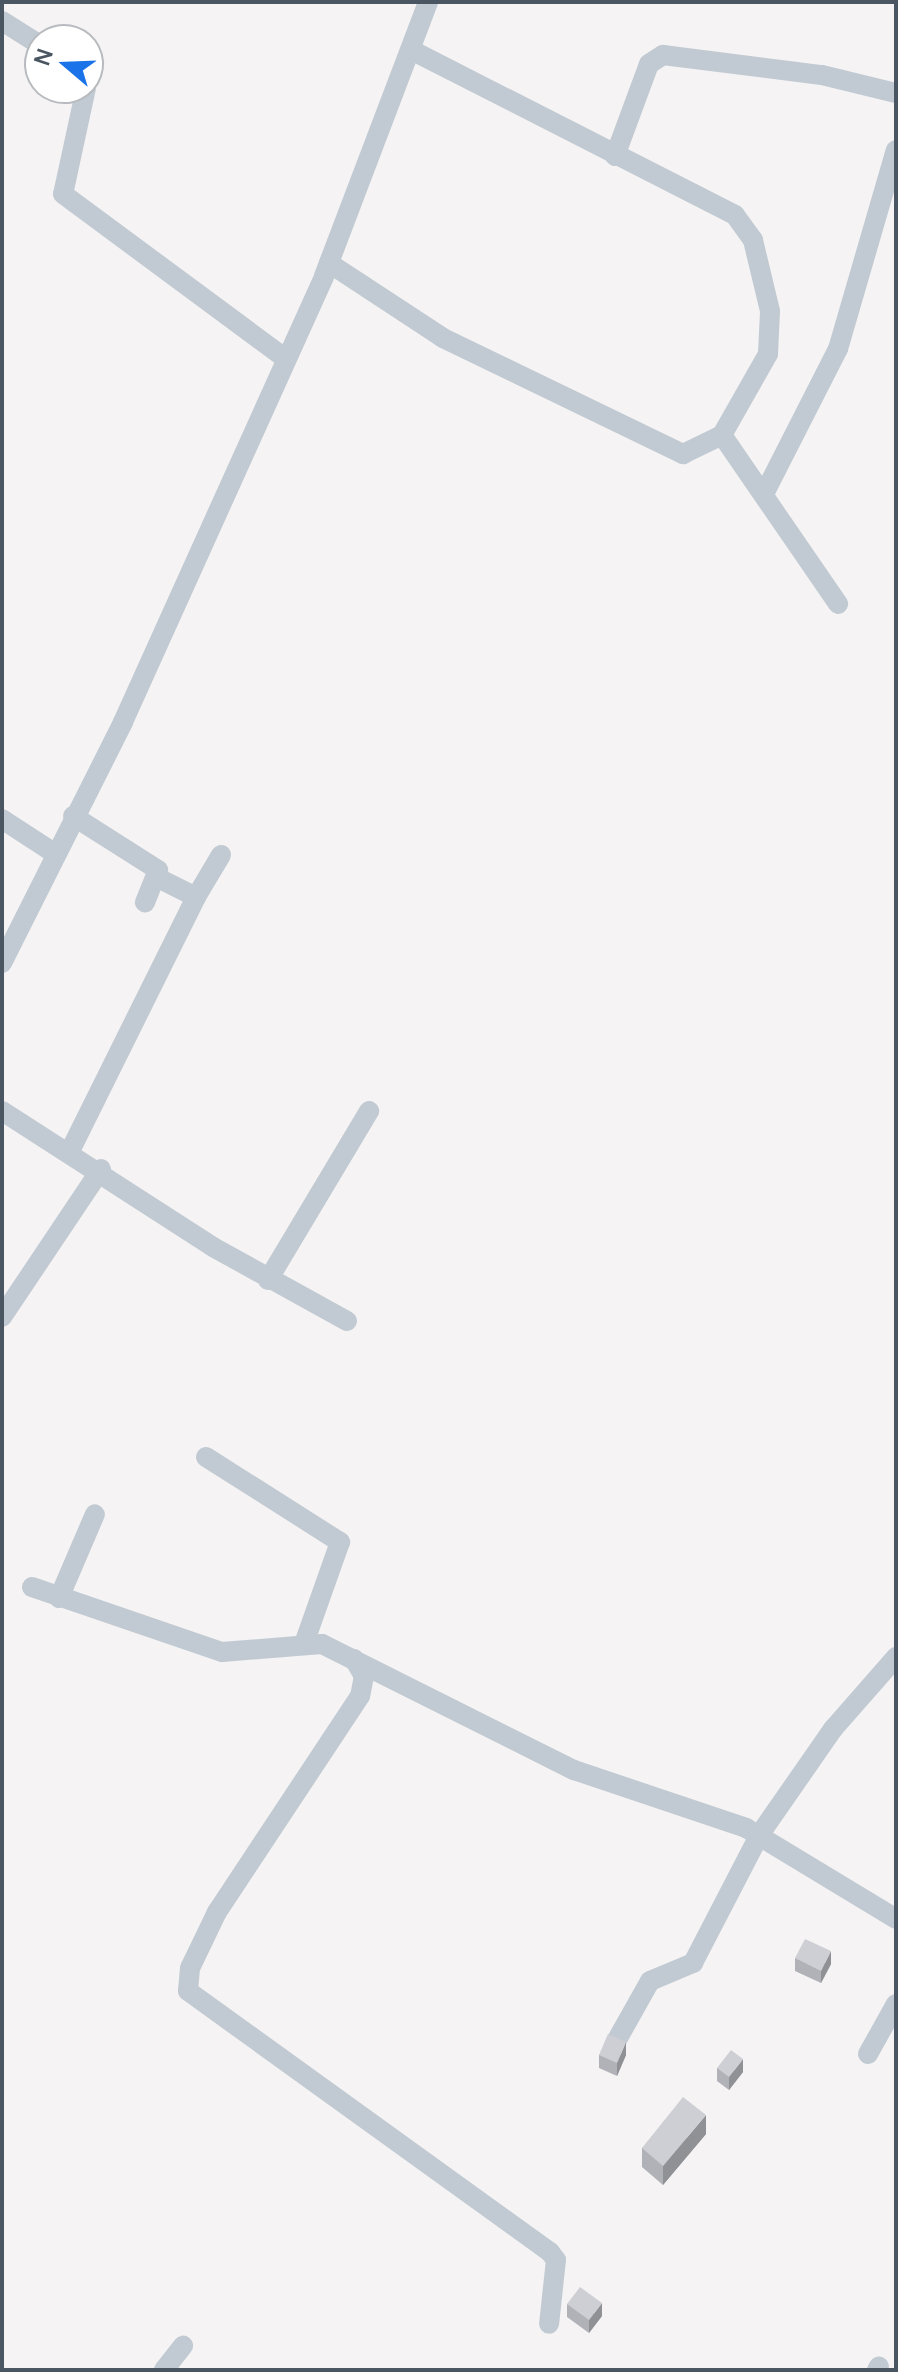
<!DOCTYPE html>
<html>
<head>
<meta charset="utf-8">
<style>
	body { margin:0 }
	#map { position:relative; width:898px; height:2372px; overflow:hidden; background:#f5f3f3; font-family:Manrope,sans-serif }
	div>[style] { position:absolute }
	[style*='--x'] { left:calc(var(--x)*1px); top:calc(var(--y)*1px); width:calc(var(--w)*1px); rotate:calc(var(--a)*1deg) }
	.minor>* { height:20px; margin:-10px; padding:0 10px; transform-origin:10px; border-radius:10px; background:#c1cad2 }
	.wall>* { inset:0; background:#b0b2b7 }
	.shaded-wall>* { inset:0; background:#909195 }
	.building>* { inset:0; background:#cdcfd5 }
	span { translate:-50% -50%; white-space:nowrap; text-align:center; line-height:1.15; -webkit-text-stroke:7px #fff; paint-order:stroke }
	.frame { position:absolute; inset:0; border:4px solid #4a5661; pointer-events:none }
	.north { position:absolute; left:24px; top:24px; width:80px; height:80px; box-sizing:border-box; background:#fff; border:2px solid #b7bbc0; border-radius:50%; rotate:289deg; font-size:22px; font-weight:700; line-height:32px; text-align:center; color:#4a5661 }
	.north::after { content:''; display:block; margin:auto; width:28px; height:36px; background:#1a73e8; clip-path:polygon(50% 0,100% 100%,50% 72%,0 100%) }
</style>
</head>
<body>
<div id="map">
	<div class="minor">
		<div style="--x:2;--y:21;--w:45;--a:32.3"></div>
		<div style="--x:86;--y:88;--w:108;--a:102.2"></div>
		<div style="--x:63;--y:194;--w:277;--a:36.5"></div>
		<div style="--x:615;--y:156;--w:98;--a:-69.7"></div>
		<div style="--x:649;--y:64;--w:17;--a:-33"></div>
		<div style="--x:663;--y:55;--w:160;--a:7.2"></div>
		<div style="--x:822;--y:75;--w:76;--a:13.7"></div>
		<div style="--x:329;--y:263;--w:136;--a:33.3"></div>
		<div style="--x:443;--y:338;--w:267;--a:25.8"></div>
		<div style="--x:683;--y:454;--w:43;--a:-26"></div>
		<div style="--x:722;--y:435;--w:93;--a:-60.4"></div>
		<div style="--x:768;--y:354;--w:43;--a:-87.3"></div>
		<div style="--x:770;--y:311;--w:73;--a:-103.5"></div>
		<div style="--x:753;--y:240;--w:31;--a:-126"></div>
		<div style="--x:735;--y:215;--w:364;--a:-153"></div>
		<div style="--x:722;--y:435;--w:205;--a:55.5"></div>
		<div style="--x:764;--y:494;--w:163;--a:-63"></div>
		<div style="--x:838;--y:349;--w:207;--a:-73.8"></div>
		<div style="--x:73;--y:816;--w:101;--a:32.4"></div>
		<div style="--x:158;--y:870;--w:35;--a:112"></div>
		<div style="--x:2;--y:819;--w:62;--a:33.2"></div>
		<div style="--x:196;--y:897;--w:49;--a:-59.2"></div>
		<div style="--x:2;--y:963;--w:270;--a:-63.3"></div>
		<div style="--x:123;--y:722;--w:489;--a:-65.7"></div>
		<div style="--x:324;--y:276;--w:293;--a:-69.2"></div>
		<div style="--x:2;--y:1111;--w:251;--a:32.8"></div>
		<div style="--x:213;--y:1247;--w:153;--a:28.9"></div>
		<div style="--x:70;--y:1151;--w:284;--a:-63.6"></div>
		<div style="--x:196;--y:897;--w:45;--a:-153.4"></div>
		<div style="--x:268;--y:1280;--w:197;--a:-59.1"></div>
		<div style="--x:2;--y:1317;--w:178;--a:-56.2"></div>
		<div style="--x:206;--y:1457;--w:159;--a:32.4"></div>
		<div style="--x:340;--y:1542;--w:105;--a:109.5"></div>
		<div style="--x:32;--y:1587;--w:201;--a:18.9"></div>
		<div style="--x:222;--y:1652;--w:100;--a:-4.6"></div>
		<div style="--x:322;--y:1644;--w:282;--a:26.6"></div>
		<div style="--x:574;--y:1770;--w:182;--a:18.6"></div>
		<div style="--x:746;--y:1828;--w:175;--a:31.2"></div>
		<div style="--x:59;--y:1598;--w:91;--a:-66.8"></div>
		<div style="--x:354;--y:1659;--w:20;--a:60"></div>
		<div style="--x:364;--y:1676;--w:20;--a:101"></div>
		<div style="--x:360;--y:1696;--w:259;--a:123.5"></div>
		<div style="--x:217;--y:1912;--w:62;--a:115.7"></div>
		<div style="--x:190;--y:1968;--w:23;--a:95"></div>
		<div style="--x:188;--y:1991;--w:446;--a:35.8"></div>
		<div style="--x:550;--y:2252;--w:10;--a:53"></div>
		<div style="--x:556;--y:2260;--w:64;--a:96.2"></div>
		<div style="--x:618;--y:2038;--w:65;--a:-60.7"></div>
		<div style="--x:650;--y:1981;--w:47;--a:-22.7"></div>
		<div style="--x:693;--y:1963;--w:145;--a:-62.6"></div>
		<div style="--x:760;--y:1834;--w:128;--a:-55.2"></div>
		<div style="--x:833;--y:1729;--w:96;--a:-48.8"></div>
		<div style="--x:868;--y:2054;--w:57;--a:-60.8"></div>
		<div style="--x:164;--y:2370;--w:31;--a:-52"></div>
		<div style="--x:877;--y:2370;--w:4;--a:-63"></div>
	</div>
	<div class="wall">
		<div style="clip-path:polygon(795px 1958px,831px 1964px,821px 1983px,795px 1971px)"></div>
		<div style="clip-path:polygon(599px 2055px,626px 2055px,617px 2076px,599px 2068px)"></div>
		<div style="clip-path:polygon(717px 2068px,743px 2072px,729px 2090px,717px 2081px)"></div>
		<div style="clip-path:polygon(706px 2134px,663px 2185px,642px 2167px,642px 2148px)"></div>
		<div style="clip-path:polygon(567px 2304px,602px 2316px,589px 2333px,567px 2317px)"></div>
	</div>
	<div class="shaded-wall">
		<div style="clip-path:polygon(831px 1951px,831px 1964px,821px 1983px,821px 1971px)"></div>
		<div style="clip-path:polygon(626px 2042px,626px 2055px,617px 2076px,617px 2063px)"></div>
		<div style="clip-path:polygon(743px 2059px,743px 2072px,729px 2090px,729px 2077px)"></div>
		<div style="clip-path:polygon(706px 2115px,706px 2134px,663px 2185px,663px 2166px)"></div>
		<div style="clip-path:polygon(602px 2303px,602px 2316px,589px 2333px,589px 2320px)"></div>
	</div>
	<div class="building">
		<div style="clip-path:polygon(805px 1939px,831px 1951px,821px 1971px,795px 1958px)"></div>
		<div style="clip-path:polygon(608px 2034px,626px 2042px,617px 2063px,599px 2055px)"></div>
		<div style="clip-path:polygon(731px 2050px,743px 2059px,729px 2077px,717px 2068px)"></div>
		<div style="clip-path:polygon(683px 2097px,706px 2115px,663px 2166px,642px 2148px)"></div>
		<div style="clip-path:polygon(580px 2287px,602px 2303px,589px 2320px,567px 2304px)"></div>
	</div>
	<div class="frame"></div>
	<div class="north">N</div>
</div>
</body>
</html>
